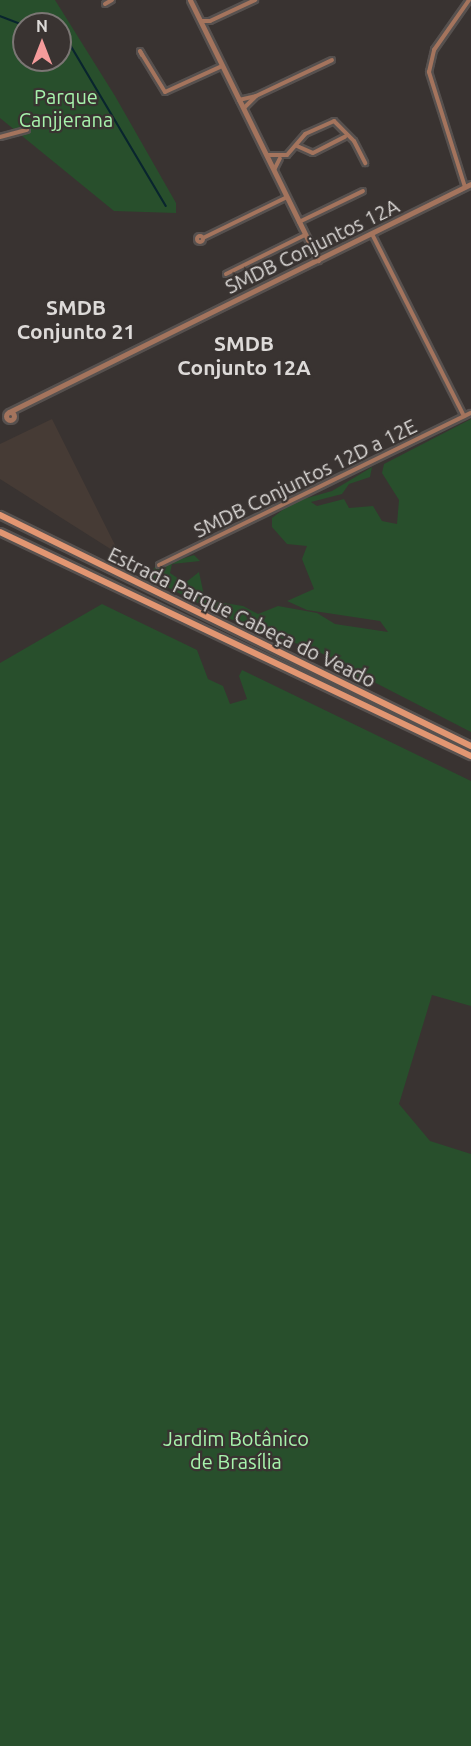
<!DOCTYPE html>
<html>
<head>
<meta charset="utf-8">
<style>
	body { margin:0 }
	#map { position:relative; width:471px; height:1746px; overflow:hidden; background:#393331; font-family:Ubuntu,sans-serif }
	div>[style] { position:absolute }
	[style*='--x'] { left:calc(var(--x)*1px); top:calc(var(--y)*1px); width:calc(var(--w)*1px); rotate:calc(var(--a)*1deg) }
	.built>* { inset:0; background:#463b35 }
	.green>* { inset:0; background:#284f2c }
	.stream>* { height:1.5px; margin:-0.75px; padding:0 0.75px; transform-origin:0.75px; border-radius:0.75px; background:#09252e }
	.roads { filter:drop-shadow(2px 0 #57514f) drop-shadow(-2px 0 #57514f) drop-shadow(0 2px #57514f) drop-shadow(0 -2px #57514f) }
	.minor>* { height:4px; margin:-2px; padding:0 2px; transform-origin:2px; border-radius:2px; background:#a4745d }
	.minor>.ring { margin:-2px; padding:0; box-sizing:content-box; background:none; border:4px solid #a4745d; border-radius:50% }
	.tertiary>* { height:5px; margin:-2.5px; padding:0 2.5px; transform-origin:2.5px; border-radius:2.5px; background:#a4745d }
	.tertiary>.ring { margin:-2.5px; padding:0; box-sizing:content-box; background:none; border:5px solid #a4745d; border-radius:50% }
	.secondary>* { height:6px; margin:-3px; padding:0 3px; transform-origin:3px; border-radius:3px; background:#e29672 }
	span { translate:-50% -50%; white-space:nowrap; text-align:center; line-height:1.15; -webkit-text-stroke:4.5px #393331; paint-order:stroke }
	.park-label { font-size:20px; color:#a7f3ac }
	.street-label { font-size:20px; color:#dddad8 }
	.neighbourhood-label { font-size:21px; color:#dddad8; font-weight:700 }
	.north { position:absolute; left:12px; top:12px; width:60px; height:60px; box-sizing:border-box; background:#393331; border:2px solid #7b7674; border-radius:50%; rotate:0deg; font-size:16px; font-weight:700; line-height:24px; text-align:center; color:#dddad8 }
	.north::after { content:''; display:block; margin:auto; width:21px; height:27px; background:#f59b9b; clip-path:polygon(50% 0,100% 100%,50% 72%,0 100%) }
</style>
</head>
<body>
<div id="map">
	<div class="built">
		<div style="clip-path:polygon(52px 419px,120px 555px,0 479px,0 444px)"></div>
	</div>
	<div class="green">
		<div style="clip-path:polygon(evenodd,0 0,55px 0,115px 96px,176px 203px,176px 213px,114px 211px,0 118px,0 0,24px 24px,60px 24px,60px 60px,24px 60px,24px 24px)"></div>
		<div style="clip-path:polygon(471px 419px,471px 732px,370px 680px,351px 677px,337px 661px,317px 651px,225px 617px,148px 577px,155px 567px,194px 555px,200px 561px,172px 564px,170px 573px,185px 583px,199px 572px,205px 600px,243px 606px,258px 614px,278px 606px,317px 613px,335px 624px,388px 632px,380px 621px,307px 610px,287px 601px,314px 589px,302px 559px,307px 546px,287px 544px,272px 527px,272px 518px,293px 502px,332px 491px,372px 467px,370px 477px,349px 484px,342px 494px,311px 502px,317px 506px,344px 499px,349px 508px,373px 506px,382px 521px,397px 524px,399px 500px,382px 473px,384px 464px)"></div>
		<div style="clip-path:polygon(102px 604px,197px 650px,208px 679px,223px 686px,230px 704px,247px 699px,239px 676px,242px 670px,471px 781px,471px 1006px,432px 995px,399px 1104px,430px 1141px,471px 1154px,471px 1746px,0 1746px,0 663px)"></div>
	</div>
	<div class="stream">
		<div style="--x:0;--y:16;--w:26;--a:21"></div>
		<div style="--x:60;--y:37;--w:7;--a:16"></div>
		<div style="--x:67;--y:39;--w:194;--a:59.3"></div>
	</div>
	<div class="roads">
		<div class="minor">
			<div style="--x:105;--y:4;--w:8;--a:-30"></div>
			<div style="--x:201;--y:21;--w:9;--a:0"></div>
			<div style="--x:210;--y:21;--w:50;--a:-25"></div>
			<div style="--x:142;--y:55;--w:4;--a:-117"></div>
			<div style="--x:140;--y:51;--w:48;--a:58.6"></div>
			<div style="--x:165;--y:92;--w:63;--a:-24.5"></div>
			<div style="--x:256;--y:96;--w:84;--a:-25.3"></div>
			<div style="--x:239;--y:100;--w:17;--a:-13"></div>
			<div style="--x:256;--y:96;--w:17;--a:135"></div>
			<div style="--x:0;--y:137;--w:28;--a:-15"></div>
			<div style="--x:297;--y:146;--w:17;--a:24"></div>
			<div style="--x:313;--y:153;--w:36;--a:-27"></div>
			<div style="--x:267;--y:155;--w:20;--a:0"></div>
			<div style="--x:287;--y:155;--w:28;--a:-49"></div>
			<div style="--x:305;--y:134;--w:32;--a:-24"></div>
			<div style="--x:334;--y:121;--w:28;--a:45"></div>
			<div style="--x:354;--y:141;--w:25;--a:63"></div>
			<div style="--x:274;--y:170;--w:13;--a:-63"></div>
			<div style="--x:465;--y:187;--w:121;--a:-107.4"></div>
			<div style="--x:429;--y:72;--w:23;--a:-77"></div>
			<div style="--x:434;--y:50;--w:61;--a:-55"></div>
			<div style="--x:299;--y:222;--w:71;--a:-25.8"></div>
			<div style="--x:372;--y:234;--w:204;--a:63.2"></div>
			<div class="ring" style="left:197px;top:236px;width:2px;height:2px"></div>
			<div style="--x:203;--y:238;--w:93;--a:-26"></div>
			<div style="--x:226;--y:274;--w:88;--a:-26.3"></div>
			<div style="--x:159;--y:565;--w:347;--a:-26"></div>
		</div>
		<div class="tertiary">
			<div style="--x:190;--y:0;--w:290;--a:63.8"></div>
			<div style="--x:9;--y:412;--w:515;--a:-26.27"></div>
			<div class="ring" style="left:6px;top:412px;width:3px;height:3px"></div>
		</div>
		<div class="secondary">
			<div style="--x:0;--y:515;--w:525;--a:26.13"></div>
			<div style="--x:0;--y:532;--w:522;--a:25.44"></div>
		</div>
	</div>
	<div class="park-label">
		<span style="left:66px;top:108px">Parque<br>Canjjerana</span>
		<span style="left:236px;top:1450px">Jardim Botânico<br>de Brasília</span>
	</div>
	<div class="street-label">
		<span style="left:312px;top:246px;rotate:-26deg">SMDB Conjuntos 12A</span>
		<span style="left:305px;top:478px;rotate:-26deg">SMDB Conjuntos 12D a 12E</span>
		<span style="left:242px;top:617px;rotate:26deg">Estrada Parque Cabeça do Veado</span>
	</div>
	<div class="neighbourhood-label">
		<span style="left:76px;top:319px">SMDB<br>Conjunto 21</span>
		<span style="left:244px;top:355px">SMDB<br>Conjunto 12A</span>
	</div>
	<div class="north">N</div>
</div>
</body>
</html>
